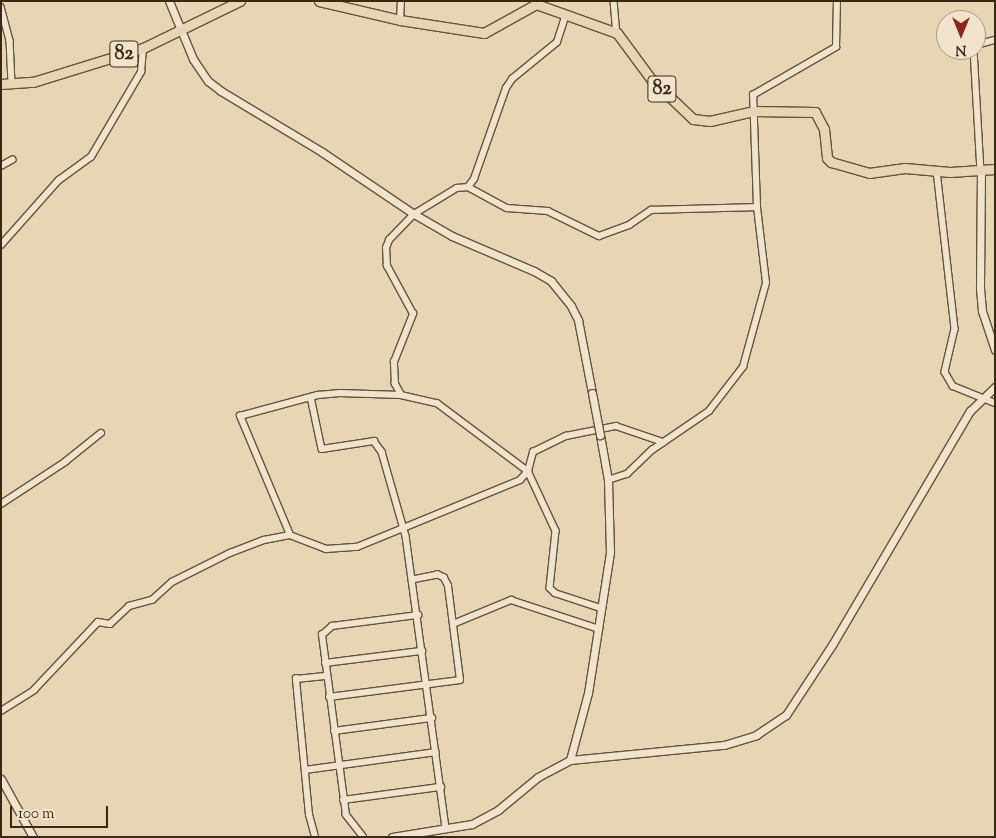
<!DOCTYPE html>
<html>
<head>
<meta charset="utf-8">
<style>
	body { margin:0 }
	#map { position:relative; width:996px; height:838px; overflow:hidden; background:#e8d5b4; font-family:"Sorts Mill Goudy",serif }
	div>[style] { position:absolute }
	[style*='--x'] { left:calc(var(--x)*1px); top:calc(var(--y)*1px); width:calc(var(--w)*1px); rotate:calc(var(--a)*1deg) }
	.roads { filter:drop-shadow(1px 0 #65533c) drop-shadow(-1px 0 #65533c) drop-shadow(0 1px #65533c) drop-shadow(0 -1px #65533c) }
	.minor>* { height:5.5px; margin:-2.75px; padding:0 2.75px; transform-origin:2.75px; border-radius:2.75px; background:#f0e4ce }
	.tertiary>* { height:7px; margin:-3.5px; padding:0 3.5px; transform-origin:3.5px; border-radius:3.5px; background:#f0e4ce }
	.primary>* { height:9px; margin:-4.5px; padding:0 4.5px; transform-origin:4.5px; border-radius:4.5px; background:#e8d5b4 }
	.bridges { filter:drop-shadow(1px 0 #65533c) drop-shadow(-1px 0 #65533c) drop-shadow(0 1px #65533c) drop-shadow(0 -1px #65533c) }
	.tertiary-bridge>* { height:7px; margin:-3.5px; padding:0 3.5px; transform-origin:3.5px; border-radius:3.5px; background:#f0e4ce }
	span { translate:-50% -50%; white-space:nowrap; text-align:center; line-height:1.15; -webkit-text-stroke:4.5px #f0e4ce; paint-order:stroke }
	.shield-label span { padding:1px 4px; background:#f0e4ce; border:1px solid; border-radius:4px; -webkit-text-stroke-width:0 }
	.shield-label { font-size:20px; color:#392814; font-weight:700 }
	.frame { position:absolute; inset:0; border:2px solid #392814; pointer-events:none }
	.north { position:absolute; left:936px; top:10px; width:50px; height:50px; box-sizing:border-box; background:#f0e4ce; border:1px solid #a79984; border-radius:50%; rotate:180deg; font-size:14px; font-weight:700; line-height:20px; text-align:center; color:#392814 }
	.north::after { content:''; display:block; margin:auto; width:18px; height:22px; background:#8f2418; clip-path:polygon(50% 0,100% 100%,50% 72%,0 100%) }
	.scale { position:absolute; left:10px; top:806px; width:98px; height:22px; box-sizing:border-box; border:2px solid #392814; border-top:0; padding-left:6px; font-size:15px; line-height:18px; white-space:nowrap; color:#392814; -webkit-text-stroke:4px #f0e4ce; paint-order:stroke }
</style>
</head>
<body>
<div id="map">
	<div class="roads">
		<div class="minor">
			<div style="--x:614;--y:1;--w:32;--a:85"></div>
			<div style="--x:1;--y:7;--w:35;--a:75"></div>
			<div style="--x:10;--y:41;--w:43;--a:87.3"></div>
			<div style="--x:400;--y:20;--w:19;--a:-87"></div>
			<div style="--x:976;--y:45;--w:20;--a:-15"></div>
			<div style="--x:974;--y:50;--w:121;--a:86.7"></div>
			<div style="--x:1;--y:166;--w:13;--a:-29"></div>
			<div style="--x:937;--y:171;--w:159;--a:83.5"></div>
			<div style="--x:955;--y:329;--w:44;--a:103.1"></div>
			<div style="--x:945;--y:372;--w:16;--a:60"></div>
			<div style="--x:953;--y:386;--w:45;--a:22"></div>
			<div style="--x:468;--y:187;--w:10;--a:-53"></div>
			<div style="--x:474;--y:179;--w:96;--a:-70.6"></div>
			<div style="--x:506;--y:88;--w:11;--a:-56"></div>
			<div style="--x:512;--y:79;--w:58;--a:-39.4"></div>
			<div style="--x:557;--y:42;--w:28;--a:-72"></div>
			<div style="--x:1;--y:245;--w:87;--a:-48.3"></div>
			<div style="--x:59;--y:180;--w:39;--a:-36"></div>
			<div style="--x:91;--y:157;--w:99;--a:-59.5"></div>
			<div style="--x:141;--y:72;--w:24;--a:-85"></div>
			<div style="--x:401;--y:395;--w:13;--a:-119"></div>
			<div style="--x:395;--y:384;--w:22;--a:-93"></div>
			<div style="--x:394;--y:362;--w:52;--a:-68.4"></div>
			<div style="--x:413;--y:314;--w:55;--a:-118.4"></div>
			<div style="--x:387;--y:266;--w:18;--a:-93"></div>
			<div style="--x:386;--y:248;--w:9;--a:-69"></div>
			<div style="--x:389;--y:240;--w:36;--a:-46"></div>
			<div style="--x:414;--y:214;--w:50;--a:-31.2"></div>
			<div style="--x:457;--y:188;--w:11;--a:-5"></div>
			<div style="--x:468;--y:187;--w:44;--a:28.3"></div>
			<div style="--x:507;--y:208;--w:41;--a:4.2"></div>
			<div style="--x:548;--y:211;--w:57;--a:26.1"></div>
			<div style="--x:599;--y:236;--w:32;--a:-20"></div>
			<div style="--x:629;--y:225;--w:27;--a:-34"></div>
			<div style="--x:651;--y:210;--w:106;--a:-1.6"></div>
			<div style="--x:311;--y:397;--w:53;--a:78.1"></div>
			<div style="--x:322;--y:449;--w:53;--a:-8.7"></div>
			<div style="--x:374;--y:441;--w:14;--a:54"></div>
			<div style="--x:382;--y:452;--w:87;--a:74.1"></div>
			<div style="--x:406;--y:536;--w:296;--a:82.2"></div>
			<div style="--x:608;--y:480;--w:20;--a:-18"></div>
			<div style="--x:627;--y:474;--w:35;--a:-44"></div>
			<div style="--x:652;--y:450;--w:69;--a:-34.4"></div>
			<div style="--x:709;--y:411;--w:56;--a:-52.3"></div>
			<div style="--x:743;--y:367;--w:87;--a:-74.7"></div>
			<div style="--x:766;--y:283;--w:77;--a:-96.8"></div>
			<div style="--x:757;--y:207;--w:112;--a:-92"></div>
			<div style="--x:753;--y:95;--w:96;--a:-30"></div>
			<div style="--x:836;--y:47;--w:46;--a:-88.8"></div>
			<div style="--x:1;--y:504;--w:77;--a:-33.3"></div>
			<div style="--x:65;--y:462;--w:46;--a:-38.9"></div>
			<div style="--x:290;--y:535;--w:129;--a:-112.8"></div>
			<div style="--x:240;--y:416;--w:81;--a:-15.1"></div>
			<div style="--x:318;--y:395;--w:22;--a:-5"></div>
			<div style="--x:340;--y:393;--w:61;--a:1.9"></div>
			<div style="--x:401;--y:395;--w:37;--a:13"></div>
			<div style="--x:437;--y:403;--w:114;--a:36.8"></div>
			<div style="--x:528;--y:471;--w:66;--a:65"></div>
			<div style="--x:556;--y:531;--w:57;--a:96"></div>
			<div style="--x:550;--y:588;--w:7;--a:45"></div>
			<div style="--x:555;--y:593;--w:48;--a:18.1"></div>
			<div style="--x:453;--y:624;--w:63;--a:-22.5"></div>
			<div style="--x:511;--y:600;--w:93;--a:18.2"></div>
			<div style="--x:325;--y:663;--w:98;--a:-7.1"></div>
			<div style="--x:329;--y:697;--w:132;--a:-7.4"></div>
			<div style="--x:460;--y:680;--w:95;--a:-97.3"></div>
			<div style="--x:448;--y:586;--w:9;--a:-117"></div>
			<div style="--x:444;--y:578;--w:7;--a:-153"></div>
			<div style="--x:438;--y:575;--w:25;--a:169"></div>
			<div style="--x:1;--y:711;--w:39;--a:-32"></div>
			<div style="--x:34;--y:690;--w:93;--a:-46.7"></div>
			<div style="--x:98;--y:622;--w:12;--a:9"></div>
			<div style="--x:110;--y:624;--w:26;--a:-43"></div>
			<div style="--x:129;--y:606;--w:24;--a:-15"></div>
			<div style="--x:152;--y:600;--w:27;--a:-42"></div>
			<div style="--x:172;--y:582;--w:65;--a:-26.6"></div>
			<div style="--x:230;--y:553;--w:36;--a:-21"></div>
			<div style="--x:264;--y:540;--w:26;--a:-11"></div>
			<div style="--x:290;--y:535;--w:39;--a:21"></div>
			<div style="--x:326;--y:549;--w:31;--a:-4"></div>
			<div style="--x:357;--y:547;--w:176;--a:-22.3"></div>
			<div style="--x:520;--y:480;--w:12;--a:-48"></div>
			<div style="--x:528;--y:471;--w:20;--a:-75"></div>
			<div style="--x:533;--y:452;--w:37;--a:-26"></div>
			<div style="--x:566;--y:436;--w:51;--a:-11.3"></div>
			<div style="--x:616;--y:426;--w:50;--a:18.8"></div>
			<div style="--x:334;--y:731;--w:99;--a:-7.6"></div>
			<div style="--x:305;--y:770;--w:132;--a:-7.8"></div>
			<div style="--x:343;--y:800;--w:99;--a:-7.6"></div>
			<div style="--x:315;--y:837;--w:23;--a:-105"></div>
			<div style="--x:309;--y:815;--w:137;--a:-95.5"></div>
			<div style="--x:296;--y:679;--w:31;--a:-6"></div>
			<div style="--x:363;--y:837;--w:28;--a:-128"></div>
			<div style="--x:346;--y:815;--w:182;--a:-97.6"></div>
			<div style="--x:322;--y:635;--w:13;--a:-42"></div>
			<div style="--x:332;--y:626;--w:87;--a:-7.3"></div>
		</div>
		<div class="tertiary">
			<div style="--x:169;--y:1;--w:63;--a:67.5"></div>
			<div style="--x:193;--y:59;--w:27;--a:56"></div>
			<div style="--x:208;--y:81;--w:16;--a:38"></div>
			<div style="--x:221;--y:91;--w:118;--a:31.1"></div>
			<div style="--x:322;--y:152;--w:111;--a:34"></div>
			<div style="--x:414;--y:214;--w:44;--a:30.1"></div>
			<div style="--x:452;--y:236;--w:89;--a:23.1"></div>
			<div style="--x:534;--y:271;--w:20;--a:30"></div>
			<div style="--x:551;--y:281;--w:32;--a:51"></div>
			<div style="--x:571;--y:306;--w:16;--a:63"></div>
			<div style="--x:578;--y:320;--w:74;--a:79.1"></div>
			<div style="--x:981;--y:171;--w:117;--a:90.5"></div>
			<div style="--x:980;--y:288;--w:23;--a:85"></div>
			<div style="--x:982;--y:311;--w:41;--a:71.6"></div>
			<div style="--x:570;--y:760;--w:69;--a:-75"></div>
			<div style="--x:588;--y:693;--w:143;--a:-81.1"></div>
			<div style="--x:610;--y:552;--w:72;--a:-91.6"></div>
			<div style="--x:608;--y:480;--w:46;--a:-100.1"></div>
			<div style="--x:1;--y:779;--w:66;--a:61.1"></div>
			<div style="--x:392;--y:837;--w:81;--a:-9.2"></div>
			<div style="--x:472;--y:824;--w:30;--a:-28"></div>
			<div style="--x:498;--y:810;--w:52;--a:-39.5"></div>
			<div style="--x:538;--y:777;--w:36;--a:-28"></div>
			<div style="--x:570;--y:760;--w:155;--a:-5.6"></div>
			<div style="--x:724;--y:745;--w:34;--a:-17"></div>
			<div style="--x:756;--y:735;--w:36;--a:-34"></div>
			<div style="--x:786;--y:715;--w:84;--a:-56.7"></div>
			<div style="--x:832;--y:645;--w:272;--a:-59.5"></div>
			<div style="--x:970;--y:411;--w:35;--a:-44"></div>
		</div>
		<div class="primary">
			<div style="--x:319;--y:1;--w:83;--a:13.2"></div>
			<div style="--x:400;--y:20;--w:85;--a:8.8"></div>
			<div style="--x:484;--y:33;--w:60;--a:-29.1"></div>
			<div style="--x:536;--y:4;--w:86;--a:19.7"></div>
			<div style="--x:617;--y:33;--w:57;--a:53.5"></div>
			<div style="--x:651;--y:79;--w:58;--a:43.6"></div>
			<div style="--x:693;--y:119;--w:17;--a:7"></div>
			<div style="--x:710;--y:121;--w:44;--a:-13.1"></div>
			<div style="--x:753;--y:111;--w:62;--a:0.9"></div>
			<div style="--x:815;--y:112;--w:19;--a:62"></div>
			<div style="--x:824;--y:129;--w:29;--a:84"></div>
			<div style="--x:827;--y:158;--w:6;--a:45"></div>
			<div style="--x:831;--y:162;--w:40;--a:16"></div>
			<div style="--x:869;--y:173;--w:36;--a:-8"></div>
			<div style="--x:905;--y:168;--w:45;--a:5.1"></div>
			<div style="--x:950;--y:172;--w:45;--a:-3.8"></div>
			<div style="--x:1;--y:84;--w:32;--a:-4"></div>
			<div style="--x:33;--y:82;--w:115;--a:-17.2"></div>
			<div style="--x:143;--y:48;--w:108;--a:-25.9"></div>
		</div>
	</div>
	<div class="bridges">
		<div class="tertiary-bridge">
			<div style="--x:592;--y:393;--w:43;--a:79.2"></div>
		</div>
	</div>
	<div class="shield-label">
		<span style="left:124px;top:54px">82</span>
		<span style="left:662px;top:89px">82</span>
	</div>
	<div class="frame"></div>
	<div class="north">N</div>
	<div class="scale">100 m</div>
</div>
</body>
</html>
